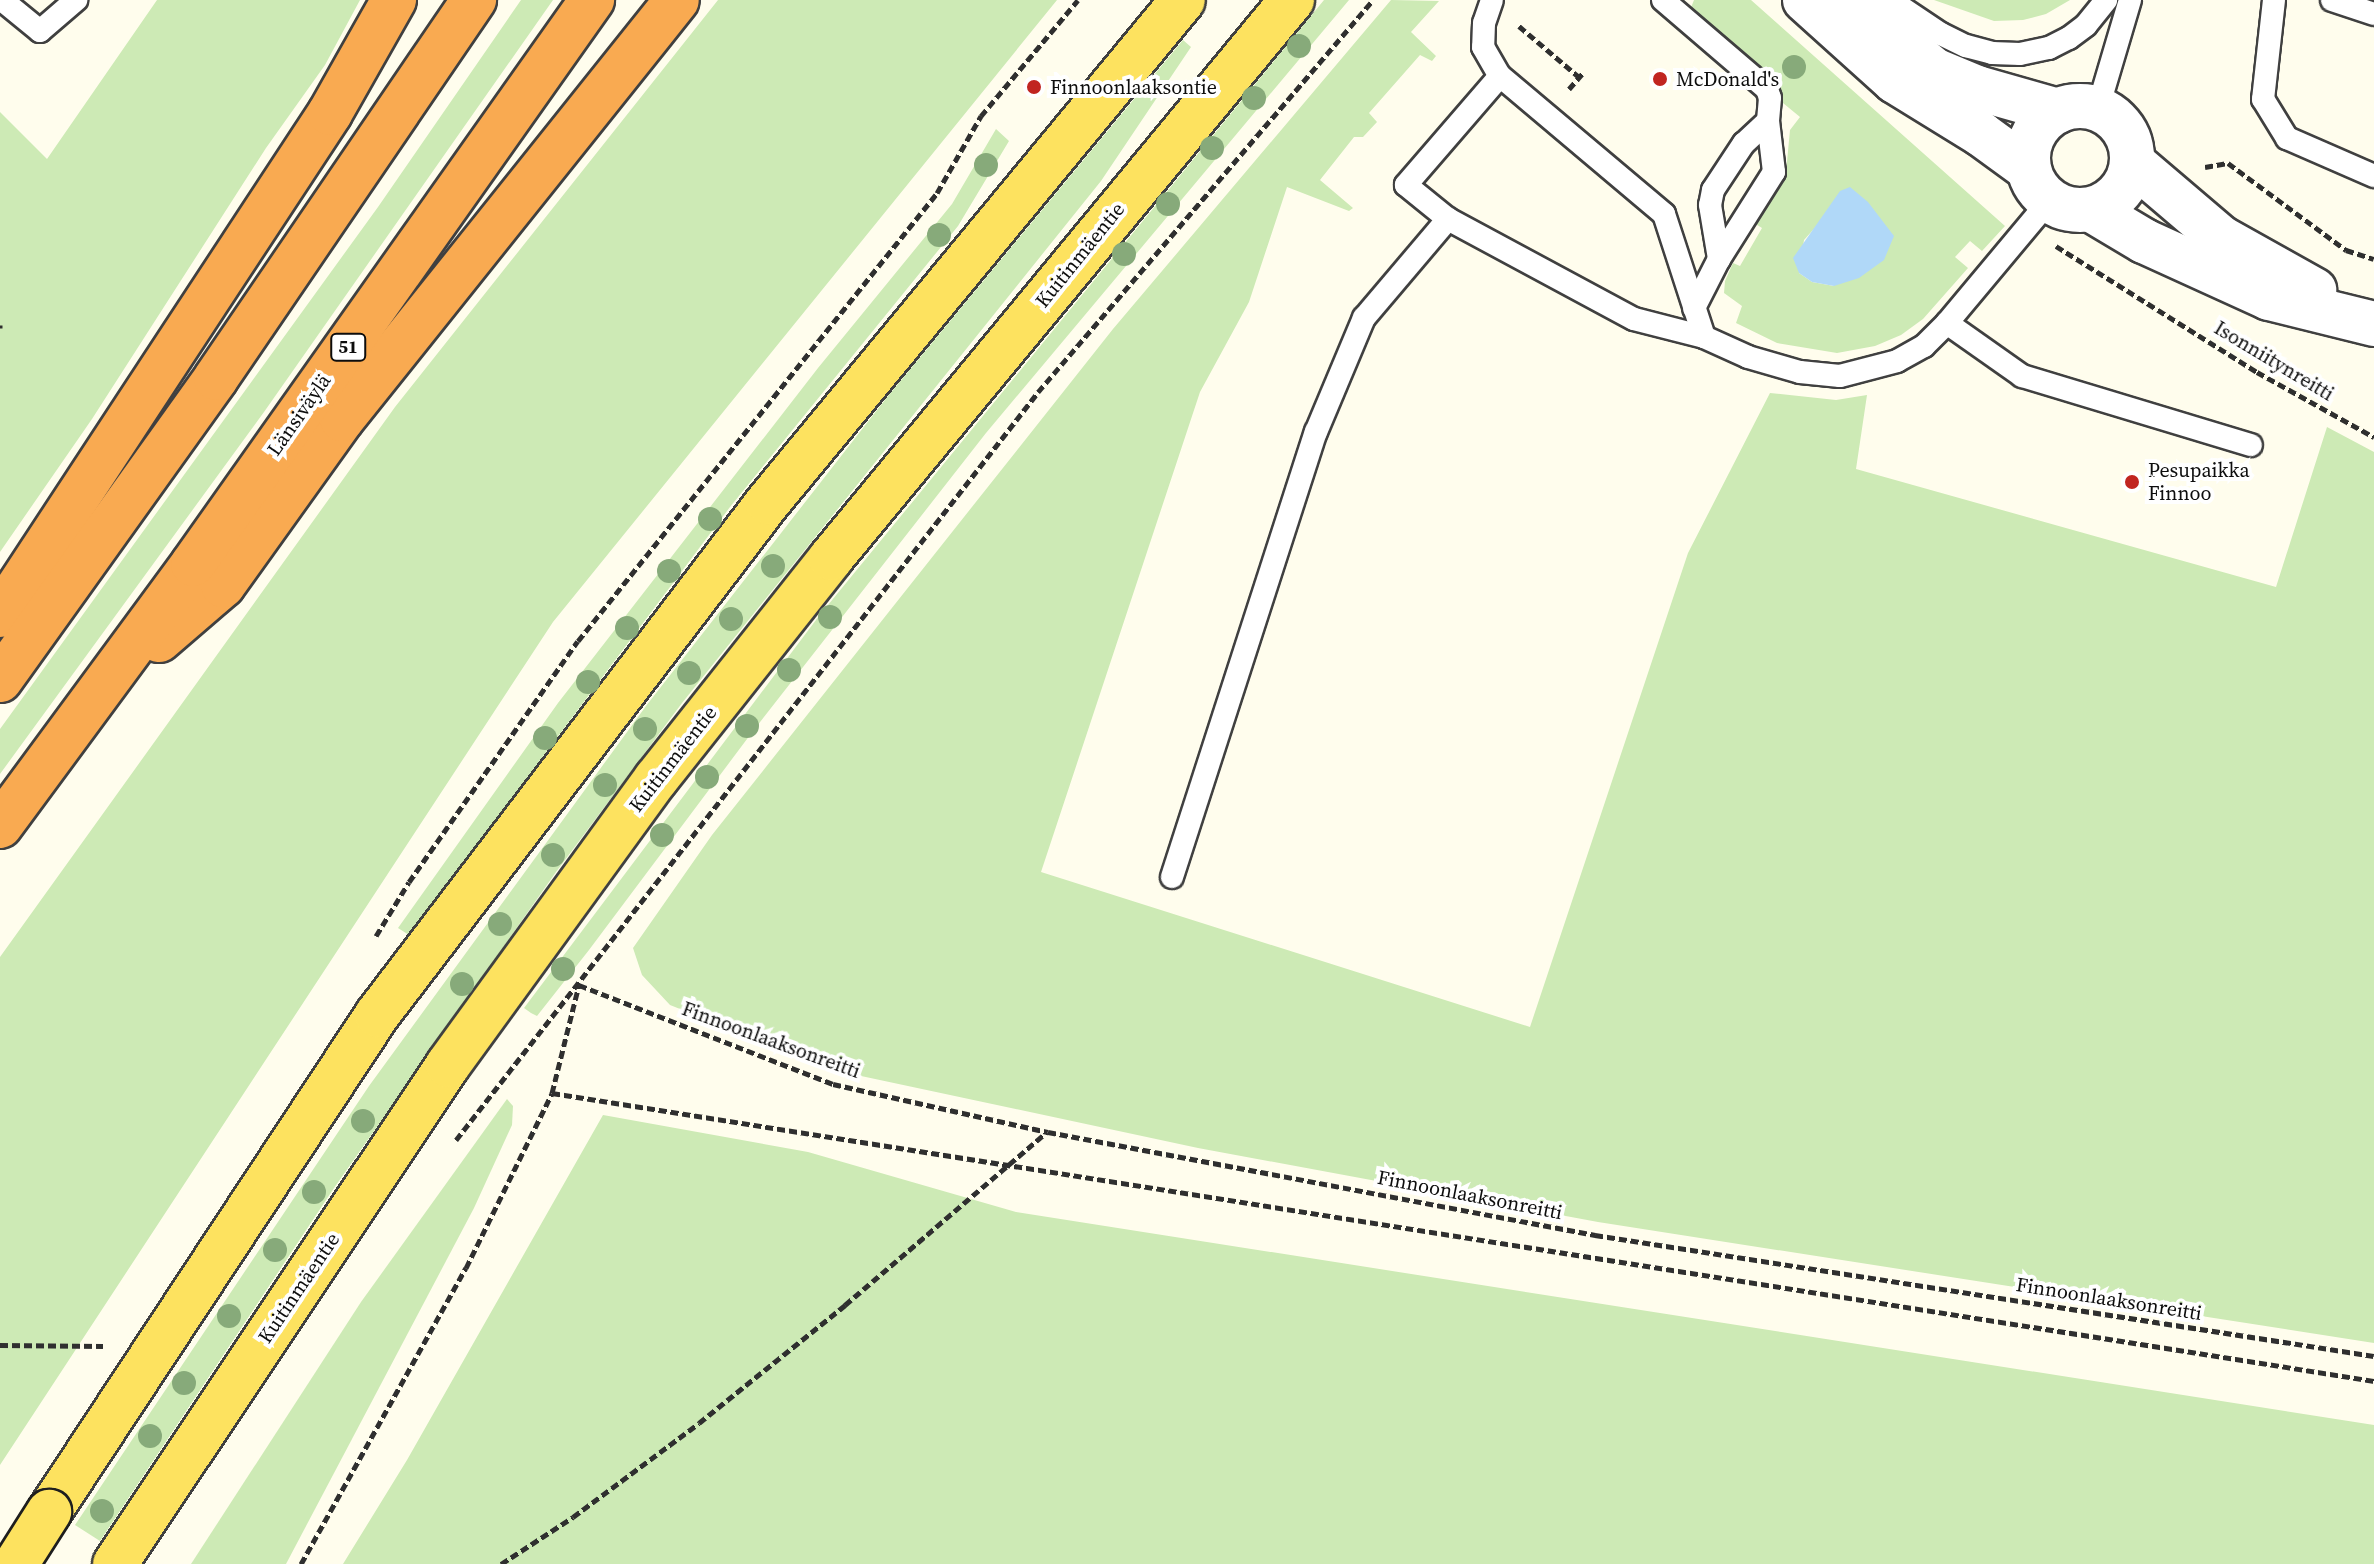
<!DOCTYPE html>
<html>
<head>
<meta charset="utf-8">
<style>
	body { margin:0 }
	#map { position:relative; width:2374px; height:1564px; overflow:hidden; background:#fffded; font-family:"Source Serif 4",serif }
	div>[style] { position:absolute }
	[style*='--x'] { left:calc(var(--x)*1px); top:calc(var(--y)*1px); width:calc(var(--w)*1px); rotate:calc(var(--a)*1deg) }
	.green>* { inset:0; background:#cdeab5 }
	.water>* { inset:0; background:#b0d8f8 }
	.path>* { height:5px; margin-top:-2.5px; transform-origin:0; background:repeating-linear-gradient(90deg,#2f2f2f 0 8px,transparent 0 12px) }
	.roads { filter:drop-shadow(2px 0 #404040) drop-shadow(-2px 0 #404040) drop-shadow(0 2px #404040) drop-shadow(0 -2px #404040) }
	.service>* { height:22px; margin:-11px; padding:0 11px; transform-origin:11px; border-radius:11px; background:#fff }
	.minor>* { height:44px; margin:-22px; padding:0 22px; transform-origin:22px; border-radius:22px; background:#fff }
	.minor>.ring { margin:-22px; padding:0; box-sizing:content-box; background:none; border:44px solid #fff; border-radius:50% }
	.primary>* { height:44px; margin:-22px; padding:0 22px; transform-origin:22px; border-radius:22px; background:#fde25f }
	.motorway>* { height:44px; margin:-22px; padding:0 22px; transform-origin:22px; border-radius:22px; background:#f9aa51 }
	.bridges { filter:drop-shadow(2px 0 #1e1e1e) drop-shadow(-2px 0 #1e1e1e) drop-shadow(0 2px #1e1e1e) drop-shadow(0 -2px #1e1e1e) }
	.primary-bridge>* { height:44px; margin:-22px; padding:0 22px; transform-origin:22px; border-radius:22px; background:#fde25f }
	.trees>* { width:24px; height:24px; margin:-12px; border-radius:50%; background:#87aa7a }
	.dots>* { width:22px; height:22px; translate:-50% -50%; box-sizing:border-box; border:4px solid #fff; border-radius:50% }
	span { translate:-50% -50%; white-space:nowrap; text-align:center; line-height:1.15; -webkit-text-stroke:8px #fff; paint-order:stroke }
	.shield-label span { padding:2px 6px; background:#fff; border:2px solid; border-radius:6px; -webkit-text-stroke-width:0 }
	.shield-label { font-size:18px; color:#0d0d0d; font-weight:700 }
	.poi-label { font-size:20px; color:#0d0d0d }
	.left { translate:0 -50%; text-align:left }
	.street-label { font-size:20px; color:#0d0d0d }
</style>
</head>
<body>
<div id="map">
	<div class="green">
		<div style="clip-path:polygon(157px 0,360px 0,325px 65px,266px 148px,92px 419px,0 552px,0 112px,47px 159px)"></div>
		<div style="clip-path:polygon(521px 0,553px 0,264px 412px,0 774px,0 729px,378px 207px)"></div>
		<div style="clip-path:polygon(718px 0,1057px 0,553px 622px,0 1465px,0 957px,395px 407px)"></div>
		<div style="clip-path:polygon(1324px 0,1349px 0,986px 433px,753px 731px,589px 950px,537px 1016px,531px 1013px,524px 1008px,819px 616px)"></div>
		<div style="clip-path:polygon(1391px 0,1439px 1px,1411px 32px,1436px 56px,1432px 61px,1420px 55px,1369px 113px,1377px 122px,1363px 137px,1354px 137px,1320px 180px,1353px 208px,1349px 211px,1287px 187px,1249px 302px,1200px 392px,1041px 872px,1530px 1027px,1688px 553px,1770px 393px,1836px 400px,1867px 395px,1856px 469px,2276px 587px,2327px 427px,2374px 452px,2374px 1343px,1598px 1222px,1198px 1148px,833px 1070px,670px 1005px,642px 975px,633px 948px,712px 835px,1113px 329px)"></div>
		<div style="clip-path:polygon(evenodd,1694px 0,1751px 0,2005px 226px,1982px 251px,1970px 241px,1955px 257px,1968px 268px,1923px 319px,1901px 335px,1875px 346px,1837px 353px,1777px 343px,1736px 323px,1742px 306px,1724px 293px,1725px 281px,1733px 263px,1740px 266px,1762px 228px,1754px 223px,1786px 172px,1790px 130px,1800px 117px,1783px 103px,1775px 83px,1690px 10px,1694px 0,1820px 222px,1834px 286px,1812px 282px,1799px 273px,1804px 240px,1820px 222px)"></div>
		<div style="clip-path:polygon(1934px 0,2070px 0,2046px 14px,2023px 20px,1994px 21px)"></div>
		<div style="clip-path:polygon(1183px 40px,1191px 47px,1101px 181px,682px 703px,556px 872px,334px 1188px,100px 1541px,75px 1525px,369px 1086px,646px 706px,888px 396px)"></div>
		<div style="clip-path:polygon(996px 129px,1009px 141px,958px 226px,730px 507px,409px 935px,398px 928px,558px 703px,818px 368px,952px 204px)"></div>
		<div style="clip-path:polygon(507px 1099px,513px 1106px,512px 1125px,474px 1208px,286px 1564px,191px 1564px,361px 1302px)"></div>
		<div style="clip-path:polygon(603px 1115px,808px 1152px,1016px 1212px,2374px 1425px,2374px 1564px,343px 1564px,407px 1460px)"></div>
	</div>
	<div class="water">
		<div style="clip-path:polygon(1850px 187px,1868px 202px,1894px 236px,1884px 260px,1859px 278px,1834px 286px,1812px 282px,1799px 273px,1793px 258px,1840px 191px)"></div>
	</div>
	<div class="path">
		<div style="--x:1519;--y:26;--w:79;--a:40.4"></div>
		<div style="--x:1569;--y:89;--w:23;--a:-49"></div>
		<div style="--x:2205;--y:167;--w:23;--a:-10"></div>
		<div style="--x:2228;--y:163;--w:147;--a:36.4"></div>
		<div style="--x:2346;--y:250;--w:29;--a:18"></div>
		<div style="--x:2056;--y:246;--w:237;--a:32.1"></div>
		<div style="--x:2257;--y:372;--w:134;--a:29.1"></div>
		<div style="--x:0;--y:325;--w:3;--a:90"></div>
		<div style="--x:376;--y:936;--w:63;--a:-58.6"></div>
		<div style="--x:409;--y:882;--w:294;--a:-55"></div>
		<div style="--x:578;--y:641;--w:574;--a:-51.29"></div>
		<div style="--x:937;--y:193;--w:89;--a:-60.3"></div>
		<div style="--x:981;--y:116;--w:151;--a:-50.1"></div>
		<div style="--x:552;--y:1093;--w:1845;--a:8.98"></div>
		<div style="--x:456;--y:1140;--w:948;--a:-52.11"></div>
		<div style="--x:1038;--y:392;--w:516;--a:-49.48"></div>
		<div style="--x:0;--y:1345;--w:103;--a:0.6"></div>
		<div style="--x:301;--y:1564;--w:339;--a:-60.9"></div>
		<div style="--x:466;--y:1268;--w:195;--a:-63.8"></div>
		<div style="--x:552;--y:1093;--w:111;--a:-76"></div>
		<div style="--x:579;--y:985;--w:273;--a:21.3"></div>
		<div style="--x:833;--y:1084;--w:220;--a:12.6"></div>
		<div style="--x:1048;--y:1132;--w:557;--a:10.66"></div>
		<div style="--x:1595;--y:1235;--w:788;--a:8.83"></div>
		<div style="--x:501;--y:1564;--w:86;--a:-33.1"></div>
		<div style="--x:573;--y:1517;--w:157;--a:-36.7"></div>
		<div style="--x:699;--y:1423;--w:188;--a:-38.9"></div>
		<div style="--x:845;--y:1305;--w:266;--a:-40.6"></div>
	</div>
	<div class="roads">
		<div class="service">
			<div style="--x:2;--y:0;--w:49;--a:39.2"></div>
			<div style="--x:40;--y:31;--w:48;--a:-40.7"></div>
			<div style="--x:1492;--y:0;--w:24;--a:109"></div>
			<div style="--x:1484;--y:23;--w:24;--a:92"></div>
			<div style="--x:1483;--y:47;--w:34;--a:60"></div>
			<div style="--x:1663;--y:0;--w:137;--a:40.6"></div>
			<div style="--x:1767;--y:89;--w:9;--a:72"></div>
			<div style="--x:1770;--y:98;--w:23;--a:95"></div>
			<div style="--x:1768;--y:121;--w:33;--a:137"></div>
			<div style="--x:1744;--y:143;--w:56;--a:123.4"></div>
			<div style="--x:1713;--y:190;--w:15;--a:101"></div>
			<div style="--x:1710;--y:205;--w:55;--a:80.5"></div>
			<div style="--x:1890;--y:0;--w:61;--a:33.7"></div>
			<div style="--x:1941;--y:34;--w:28;--a:26"></div>
			<div style="--x:1966;--y:46;--w:27;--a:15"></div>
			<div style="--x:1992;--y:53;--w:28;--a:2"></div>
			<div style="--x:2020;--y:54;--w:30;--a:-12"></div>
			<div style="--x:2049;--y:48;--w:22;--a:-27"></div>
			<div style="--x:2069;--y:38;--w:21;--a:-37"></div>
			<div style="--x:2086;--y:25;--w:32;--a:-51"></div>
			<div style="--x:2274;--y:0;--w:100;--a:96.3"></div>
			<div style="--x:2263;--y:99;--w:46;--a:58.4"></div>
			<div style="--x:2287;--y:138;--w:95;--a:23.6"></div>
			<div style="--x:2332;--y:0;--w:44;--a:18.4"></div>
			<div style="--x:2098;--y:108;--w:113;--a:-73.5"></div>
			<div style="--x:1694;--y:308;--w:55;--a:-63"></div>
			<div style="--x:1719;--y:259;--w:103;--a:-57.7"></div>
			<div style="--x:1774;--y:172;--w:51;--a:-96.7"></div>
			<div style="--x:1947;--y:323;--w:92;--a:35.2"></div>
			<div style="--x:2022;--y:376;--w:239;--a:16.8"></div>
			<div style="--x:1704;--y:337;--w:129;--a:-108"></div>
			<div style="--x:1664;--y:214;--w:214;--a:-139.9"></div>
			<div style="--x:1500;--y:76;--w:144;--a:130.8"></div>
			<div style="--x:1406;--y:185;--w:54;--a:39"></div>
			<div style="--x:1448;--y:219;--w:211;--a:28.3"></div>
			<div style="--x:1634;--y:319;--w:72;--a:14.4"></div>
			<div style="--x:1704;--y:337;--w:48;--a:24.4"></div>
			<div style="--x:1748;--y:357;--w:54;--a:16.1"></div>
			<div style="--x:1800;--y:372;--w:40;--a:5.7"></div>
			<div style="--x:1840;--y:376;--w:59;--a:-14.7"></div>
			<div style="--x:1897;--y:361;--w:31;--a:-29"></div>
			<div style="--x:1924;--y:346;--w:33;--a:-45"></div>
			<div style="--x:1947;--y:323;--w:159;--a:-50.1"></div>
			<div style="--x:1172;--y:877;--w:468;--a:-72.1"></div>
			<div style="--x:1316;--y:432;--w:124;--a:-67.2"></div>
			<div style="--x:1364;--y:318;--w:130;--a:-49.7"></div>
		</div>
		<div class="minor">
			<div style="--x:1805;--y:0;--w:121;--a:42"></div>
			<div style="--x:1895;--y:81;--w:101;--a:31.6"></div>
			<div style="--x:1981;--y:134;--w:59;--a:36.1"></div>
			<div style="--x:1856;--y:0;--w:26;--a:50"></div>
			<div style="--x:1873;--y:20;--w:79;--a:39.3"></div>
			<div style="--x:1934;--y:70;--w:47;--a:22.7"></div>
			<div style="--x:1977;--y:88;--w:84;--a:15.9"></div>
			<div class="ring" style="left:2028px;top:106px;width:60px;height:60px"></div>
			<div style="--x:2133;--y:163;--w:116;--a:40.4"></div>
			<div style="--x:2221;--y:238;--w:107;--a:29.2"></div>
			<div style="--x:2092;--y:210;--w:61;--a:30.8"></div>
			<div style="--x:2144;--y:241;--w:137;--a:24.5"></div>
			<div style="--x:2269;--y:298;--w:108;--a:13.9"></div>
		</div>
		<div class="primary">
			<div style="--x:49;--y:1512;--w:595;--a:-56.58"></div>
			<div style="--x:377;--y:1015;--w:645;--a:-52.69"></div>
			<div style="--x:768;--y:502;--w:651;--a:-50.42"></div>
			<div style="--x:115;--y:1564;--w:600;--a:-56.28"></div>
			<div style="--x:448;--y:1065;--w:354;--a:-54"></div>
			<div style="--x:656;--y:779;--w:282;--a:-51.6"></div>
			<div style="--x:831;--y:558;--w:724;--a:-50.44"></div>
		</div>
		<div class="motorway">
			<div style="--x:0;--y:615;--w:601;--a:-56.68"></div>
			<div style="--x:330;--y:113;--w:130;--a:-60.5"></div>
			<div style="--x:159;--y:640;--w:84;--a:-40.7"></div>
			<div style="--x:223;--y:585;--w:204;--a:-54.4"></div>
			<div style="--x:342;--y:419;--w:536;--a:-51.36"></div>
			<div style="--x:0;--y:680;--w:371;--a:-54.4"></div>
			<div style="--x:216;--y:378;--w:458;--a:-55.7"></div>
			<div style="--x:0;--y:826;--w:325;--a:-53.6"></div>
			<div style="--x:193;--y:564;--w:691;--a:-54.72"></div>
		</div>
	</div>
	<div class="bridges">
		<div class="primary-bridge">
			<div style="--x:16;--y:1564;--w:62;--a:-57.6"></div>
		</div>
	</div>
	<div class="trees">
		<div style="left:1299px;top:46px"></div>
		<div style="left:1794px;top:67px"></div>
		<div style="left:1254px;top:98px"></div>
		<div style="left:1212px;top:148px"></div>
		<div style="left:986px;top:165px"></div>
		<div style="left:1168px;top:204px"></div>
		<div style="left:939px;top:235px"></div>
		<div style="left:1124px;top:254px"></div>
		<div style="left:710px;top:519px"></div>
		<div style="left:773px;top:566px"></div>
		<div style="left:669px;top:571px"></div>
		<div style="left:830px;top:617px"></div>
		<div style="left:731px;top:619px"></div>
		<div style="left:627px;top:628px"></div>
		<div style="left:789px;top:670px"></div>
		<div style="left:689px;top:673px"></div>
		<div style="left:588px;top:682px"></div>
		<div style="left:747px;top:726px"></div>
		<div style="left:645px;top:729px"></div>
		<div style="left:545px;top:738px"></div>
		<div style="left:707px;top:777px"></div>
		<div style="left:605px;top:785px"></div>
		<div style="left:662px;top:835px"></div>
		<div style="left:553px;top:855px"></div>
		<div style="left:500px;top:924px"></div>
		<div style="left:563px;top:969px"></div>
		<div style="left:462px;top:984px"></div>
		<div style="left:363px;top:1121px"></div>
		<div style="left:314px;top:1192px"></div>
		<div style="left:275px;top:1250px"></div>
		<div style="left:229px;top:1316px"></div>
		<div style="left:184px;top:1383px"></div>
		<div style="left:150px;top:1436px"></div>
		<div style="left:102px;top:1511px"></div>
	</div>
	<div class="dots">
		<div style="left:1660px;top:79px;background:#c12520"></div>
		<div style="left:1034px;top:87px;background:#c12520"></div>
		<div style="left:2132px;top:482px;background:#c12520"></div>
	</div>
	<div class="shield-label">
		<span style="left:348px;top:347px">51</span>
	</div>
	<div class="poi-label">
		<span class="left" style="left:1676px;top:79px">McDonald's</span>
		<span class="left" style="left:1050px;top:87px">Finnoonlaaksontie</span>
		<span class="left" style="left:2148px;top:482px">Pesupaikka<br>Finnoo</span>
	</div>
	<div class="street-label">
		<span style="left:1080px;top:255px;rotate:-51deg">Kuitinmäentie</span>
		<span style="left:2274px;top:361px;rotate:31deg">Isonniitynreitti</span>
		<span style="left:299px;top:415px;rotate:-55deg">Länsiväylä</span>
		<span style="left:673px;top:759px;rotate:-52deg">Kuitinmäentie</span>
		<span style="left:771px;top:1040px;rotate:20deg">Finnoonlaaksonreitti</span>
		<span style="left:1470px;top:1195px;rotate:11deg">Finnoonlaaksonreitti</span>
		<span style="left:299px;top:1288px;rotate:-56deg">Kuitinmäentie</span>
		<span style="left:2109px;top:1299px;rotate:9deg">Finnoonlaaksonreitti</span>
	</div>
</div>
</body>
</html>
